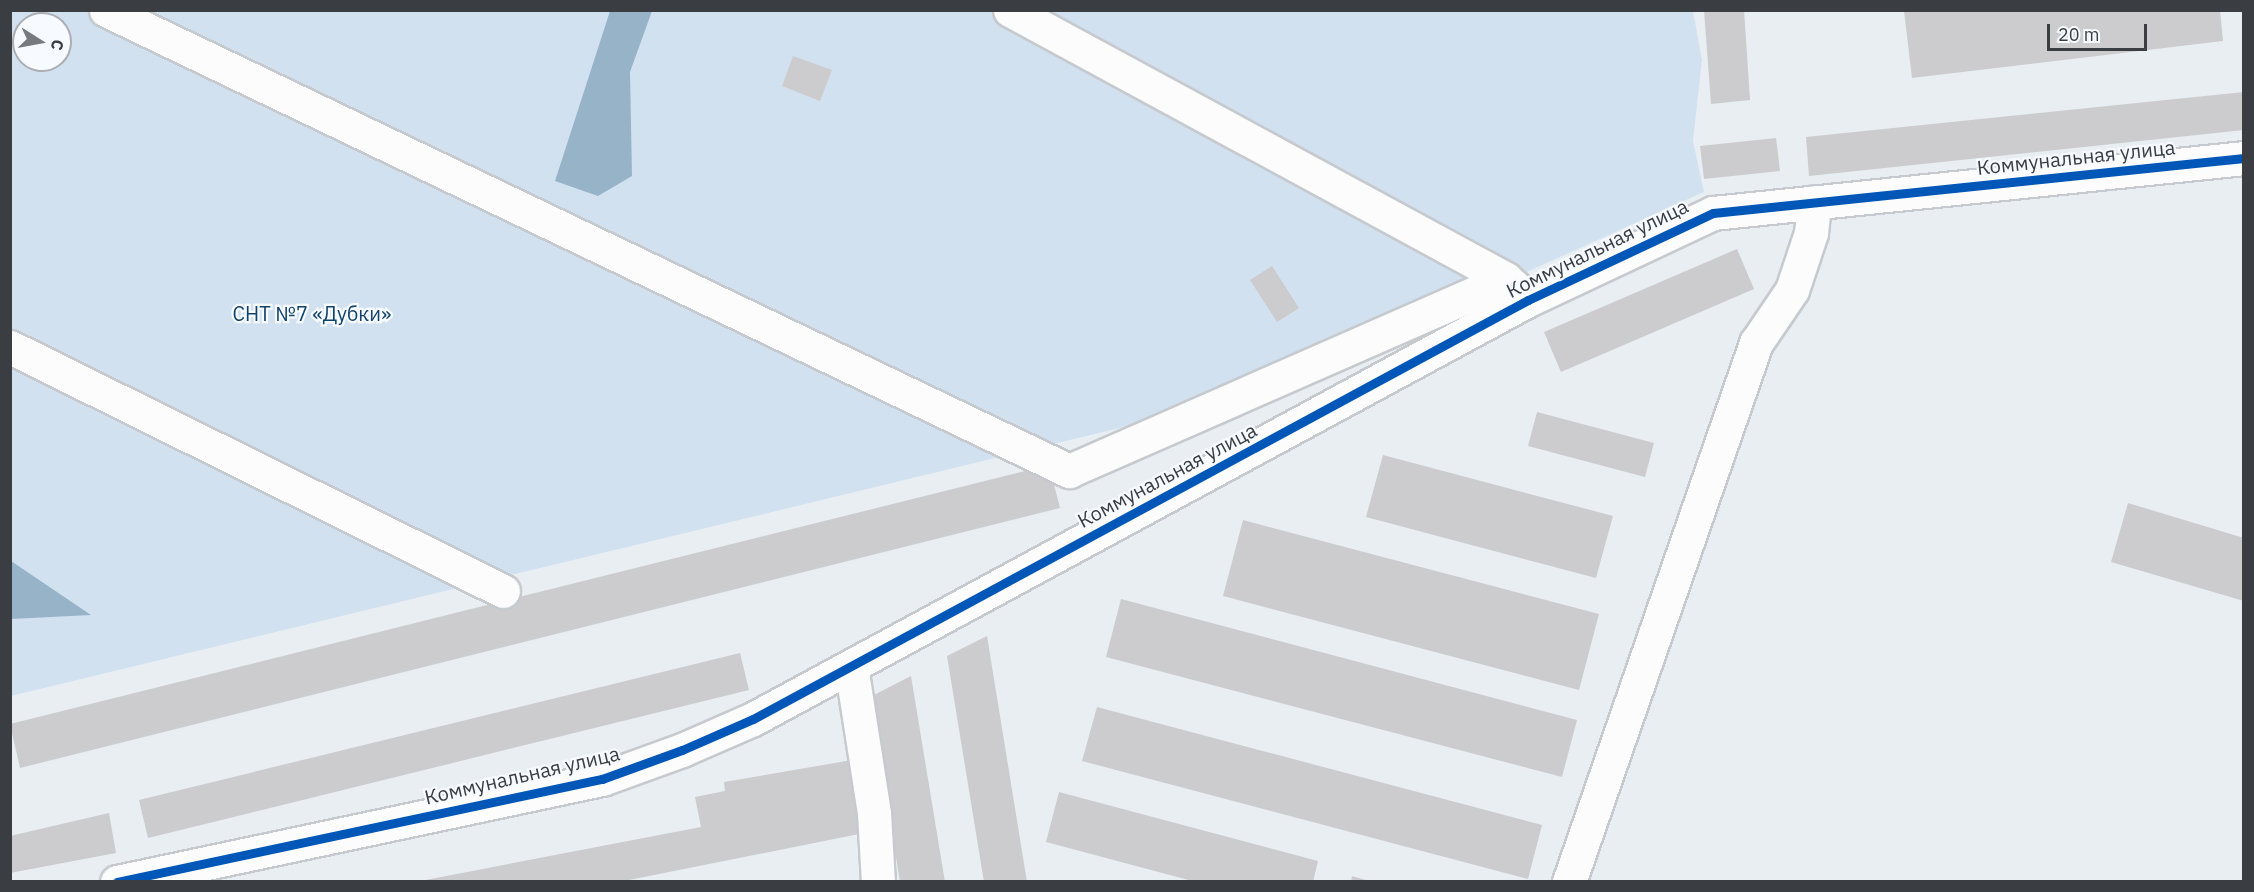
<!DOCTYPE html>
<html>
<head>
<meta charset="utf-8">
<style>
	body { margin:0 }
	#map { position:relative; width:2254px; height:892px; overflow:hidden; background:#e9eef3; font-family:"IBM Plex Sans",sans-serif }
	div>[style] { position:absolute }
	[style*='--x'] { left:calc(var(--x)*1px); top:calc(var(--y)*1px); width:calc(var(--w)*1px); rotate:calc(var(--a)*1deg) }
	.green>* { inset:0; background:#d2e1f0 }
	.water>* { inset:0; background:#97b3c8 }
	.building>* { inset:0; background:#cccbce }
	.roads { filter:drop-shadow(2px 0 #c6cace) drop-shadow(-2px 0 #c6cace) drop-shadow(0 2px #c6cace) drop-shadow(0 -2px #c6cace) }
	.minor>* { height:33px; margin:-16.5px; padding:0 16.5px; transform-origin:16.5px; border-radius:16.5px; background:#fcfcfd }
	.cycleway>* { height:9px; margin:-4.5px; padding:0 4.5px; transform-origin:4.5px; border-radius:4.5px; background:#0057b8 }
	span { translate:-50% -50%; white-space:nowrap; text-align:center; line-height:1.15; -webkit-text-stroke:4.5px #f7fafe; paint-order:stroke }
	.street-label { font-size:20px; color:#3a3d41 }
	.park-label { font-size:20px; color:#10436c }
	.frame { position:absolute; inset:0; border:12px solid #3a3d41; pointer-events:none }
	.north { position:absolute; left:12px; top:12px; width:60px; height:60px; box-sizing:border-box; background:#f7fafe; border:2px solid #abaeb2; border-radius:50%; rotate:101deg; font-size:16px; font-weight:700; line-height:24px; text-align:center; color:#3a3d41 }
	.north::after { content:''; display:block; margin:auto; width:21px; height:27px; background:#777b7f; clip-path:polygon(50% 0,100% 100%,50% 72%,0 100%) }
	.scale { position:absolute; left:2047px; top:24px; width:100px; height:27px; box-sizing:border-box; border:3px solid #3a3d41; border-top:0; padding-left:8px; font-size:18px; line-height:21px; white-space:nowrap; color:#3a3d41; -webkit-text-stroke:4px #f7fafe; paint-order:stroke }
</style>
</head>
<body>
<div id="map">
	<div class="green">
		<div style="clip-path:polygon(evenodd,10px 11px,1693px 11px,1702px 60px,1693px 141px,1704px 192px,1252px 396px,11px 696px,10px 11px,24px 24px,60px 24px,60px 60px,24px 60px,24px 24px)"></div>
	</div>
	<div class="water">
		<div style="clip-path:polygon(610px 11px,652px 11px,630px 72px,632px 176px,598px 196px,555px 181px)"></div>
		<div style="clip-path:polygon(10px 561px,11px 561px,91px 615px,11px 619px)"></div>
	</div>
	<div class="building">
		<div style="clip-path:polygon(1704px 10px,1744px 10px,1750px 100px,1711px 104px)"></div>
		<div style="clip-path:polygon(1909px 10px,2220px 10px,2223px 41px,1912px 78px,1904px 11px)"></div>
		<div style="clip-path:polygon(793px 56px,832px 70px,820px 101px,782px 86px)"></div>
		<div style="clip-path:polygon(2244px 92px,2244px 130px,1809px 176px,1806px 137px)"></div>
		<div style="clip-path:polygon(1776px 138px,1780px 171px,1704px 179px,1700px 146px)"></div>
		<div style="clip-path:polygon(1737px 249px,1754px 289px,1561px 372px,1544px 332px)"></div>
		<div style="clip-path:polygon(1272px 266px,1299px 308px,1277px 322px,1250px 280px)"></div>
		<div style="clip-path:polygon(1537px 412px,1654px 443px,1645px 477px,1528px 446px)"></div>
		<div style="clip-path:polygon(1383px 455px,1613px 516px,1596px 578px,1366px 517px)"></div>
		<div style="clip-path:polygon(1049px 465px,1060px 508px,20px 768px,10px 724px)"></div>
		<div style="clip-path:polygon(2128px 503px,2244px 538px,2244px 601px,2111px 562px)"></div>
		<div style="clip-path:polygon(1243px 520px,1599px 614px,1579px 690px,1223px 596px)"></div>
		<div style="clip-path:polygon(1121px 599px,1577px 720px,1562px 777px,1106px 657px)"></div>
		<div style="clip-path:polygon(987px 636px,1027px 882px,984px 882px,947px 656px)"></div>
		<div style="clip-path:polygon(740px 653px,749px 690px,148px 838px,139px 800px)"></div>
		<div style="clip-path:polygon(911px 676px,945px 882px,900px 882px,870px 697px)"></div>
		<div style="clip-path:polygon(1097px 707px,1542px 825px,1528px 879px,1082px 761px)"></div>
		<div style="clip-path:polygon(858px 759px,869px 832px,619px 882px,415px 882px,701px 827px,695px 797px,725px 791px,724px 782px)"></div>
		<div style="clip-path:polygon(1059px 792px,1318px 861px,1313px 882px,1196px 882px,1046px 842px)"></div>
		<div style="clip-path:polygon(109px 813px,116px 853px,10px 873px,10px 836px)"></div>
		<div style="clip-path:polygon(1352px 876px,1369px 881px,1369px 882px,1351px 882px)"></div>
	</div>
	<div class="roads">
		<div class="minor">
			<div style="--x:106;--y:10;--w:1068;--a:25.58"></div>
			<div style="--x:1069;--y:471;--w:477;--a:-23.7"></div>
			<div style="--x:1010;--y:10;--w:564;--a:28.47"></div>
			<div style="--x:1506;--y:279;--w:16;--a:43"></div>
			<div style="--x:10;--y:347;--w:550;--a:26.33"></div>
			<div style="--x:851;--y:666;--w:149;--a:81.1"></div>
			<div style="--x:874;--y:813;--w:69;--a:86.7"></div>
			<div style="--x:117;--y:882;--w:496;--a:-12"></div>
			<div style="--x:602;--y:779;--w:85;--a:-19.9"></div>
			<div style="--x:682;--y:750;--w:77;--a:-23.6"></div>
			<div style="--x:753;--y:719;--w:881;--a:-28.4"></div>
			<div style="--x:1528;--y:300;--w:204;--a:-25.2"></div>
			<div style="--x:1713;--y:213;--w:534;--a:-5.91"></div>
			<div style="--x:1569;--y:882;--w:571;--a:-70.87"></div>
			<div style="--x:1756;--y:343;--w:64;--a:-55.8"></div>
			<div style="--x:1792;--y:290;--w:60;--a:-71.6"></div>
			<div style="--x:1811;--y:233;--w:31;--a:-84"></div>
		</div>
	</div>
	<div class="cycleway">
		<div style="--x:117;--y:882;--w:496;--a:-12"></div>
		<div style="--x:602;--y:779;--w:85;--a:-19.9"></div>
		<div style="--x:682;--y:750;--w:77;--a:-23.6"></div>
		<div style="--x:753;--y:719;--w:881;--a:-28.4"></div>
		<div style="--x:1528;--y:300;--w:204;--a:-25.2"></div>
		<div style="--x:1713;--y:213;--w:534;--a:-5.91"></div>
	</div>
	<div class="street-label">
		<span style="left:2076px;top:157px;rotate:-6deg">Коммунальная улица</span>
		<span style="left:1597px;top:248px;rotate:-26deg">Коммунальная улица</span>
		<span style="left:1167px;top:475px;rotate:-28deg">Коммунальная улица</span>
		<span style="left:522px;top:775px;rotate:-13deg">Коммунальная улица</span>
	</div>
	<div class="park-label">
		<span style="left:312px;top:313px">СНТ №7 «Дубки»</span>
	</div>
	<div class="frame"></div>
	<div class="north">С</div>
	<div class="scale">20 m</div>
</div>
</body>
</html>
